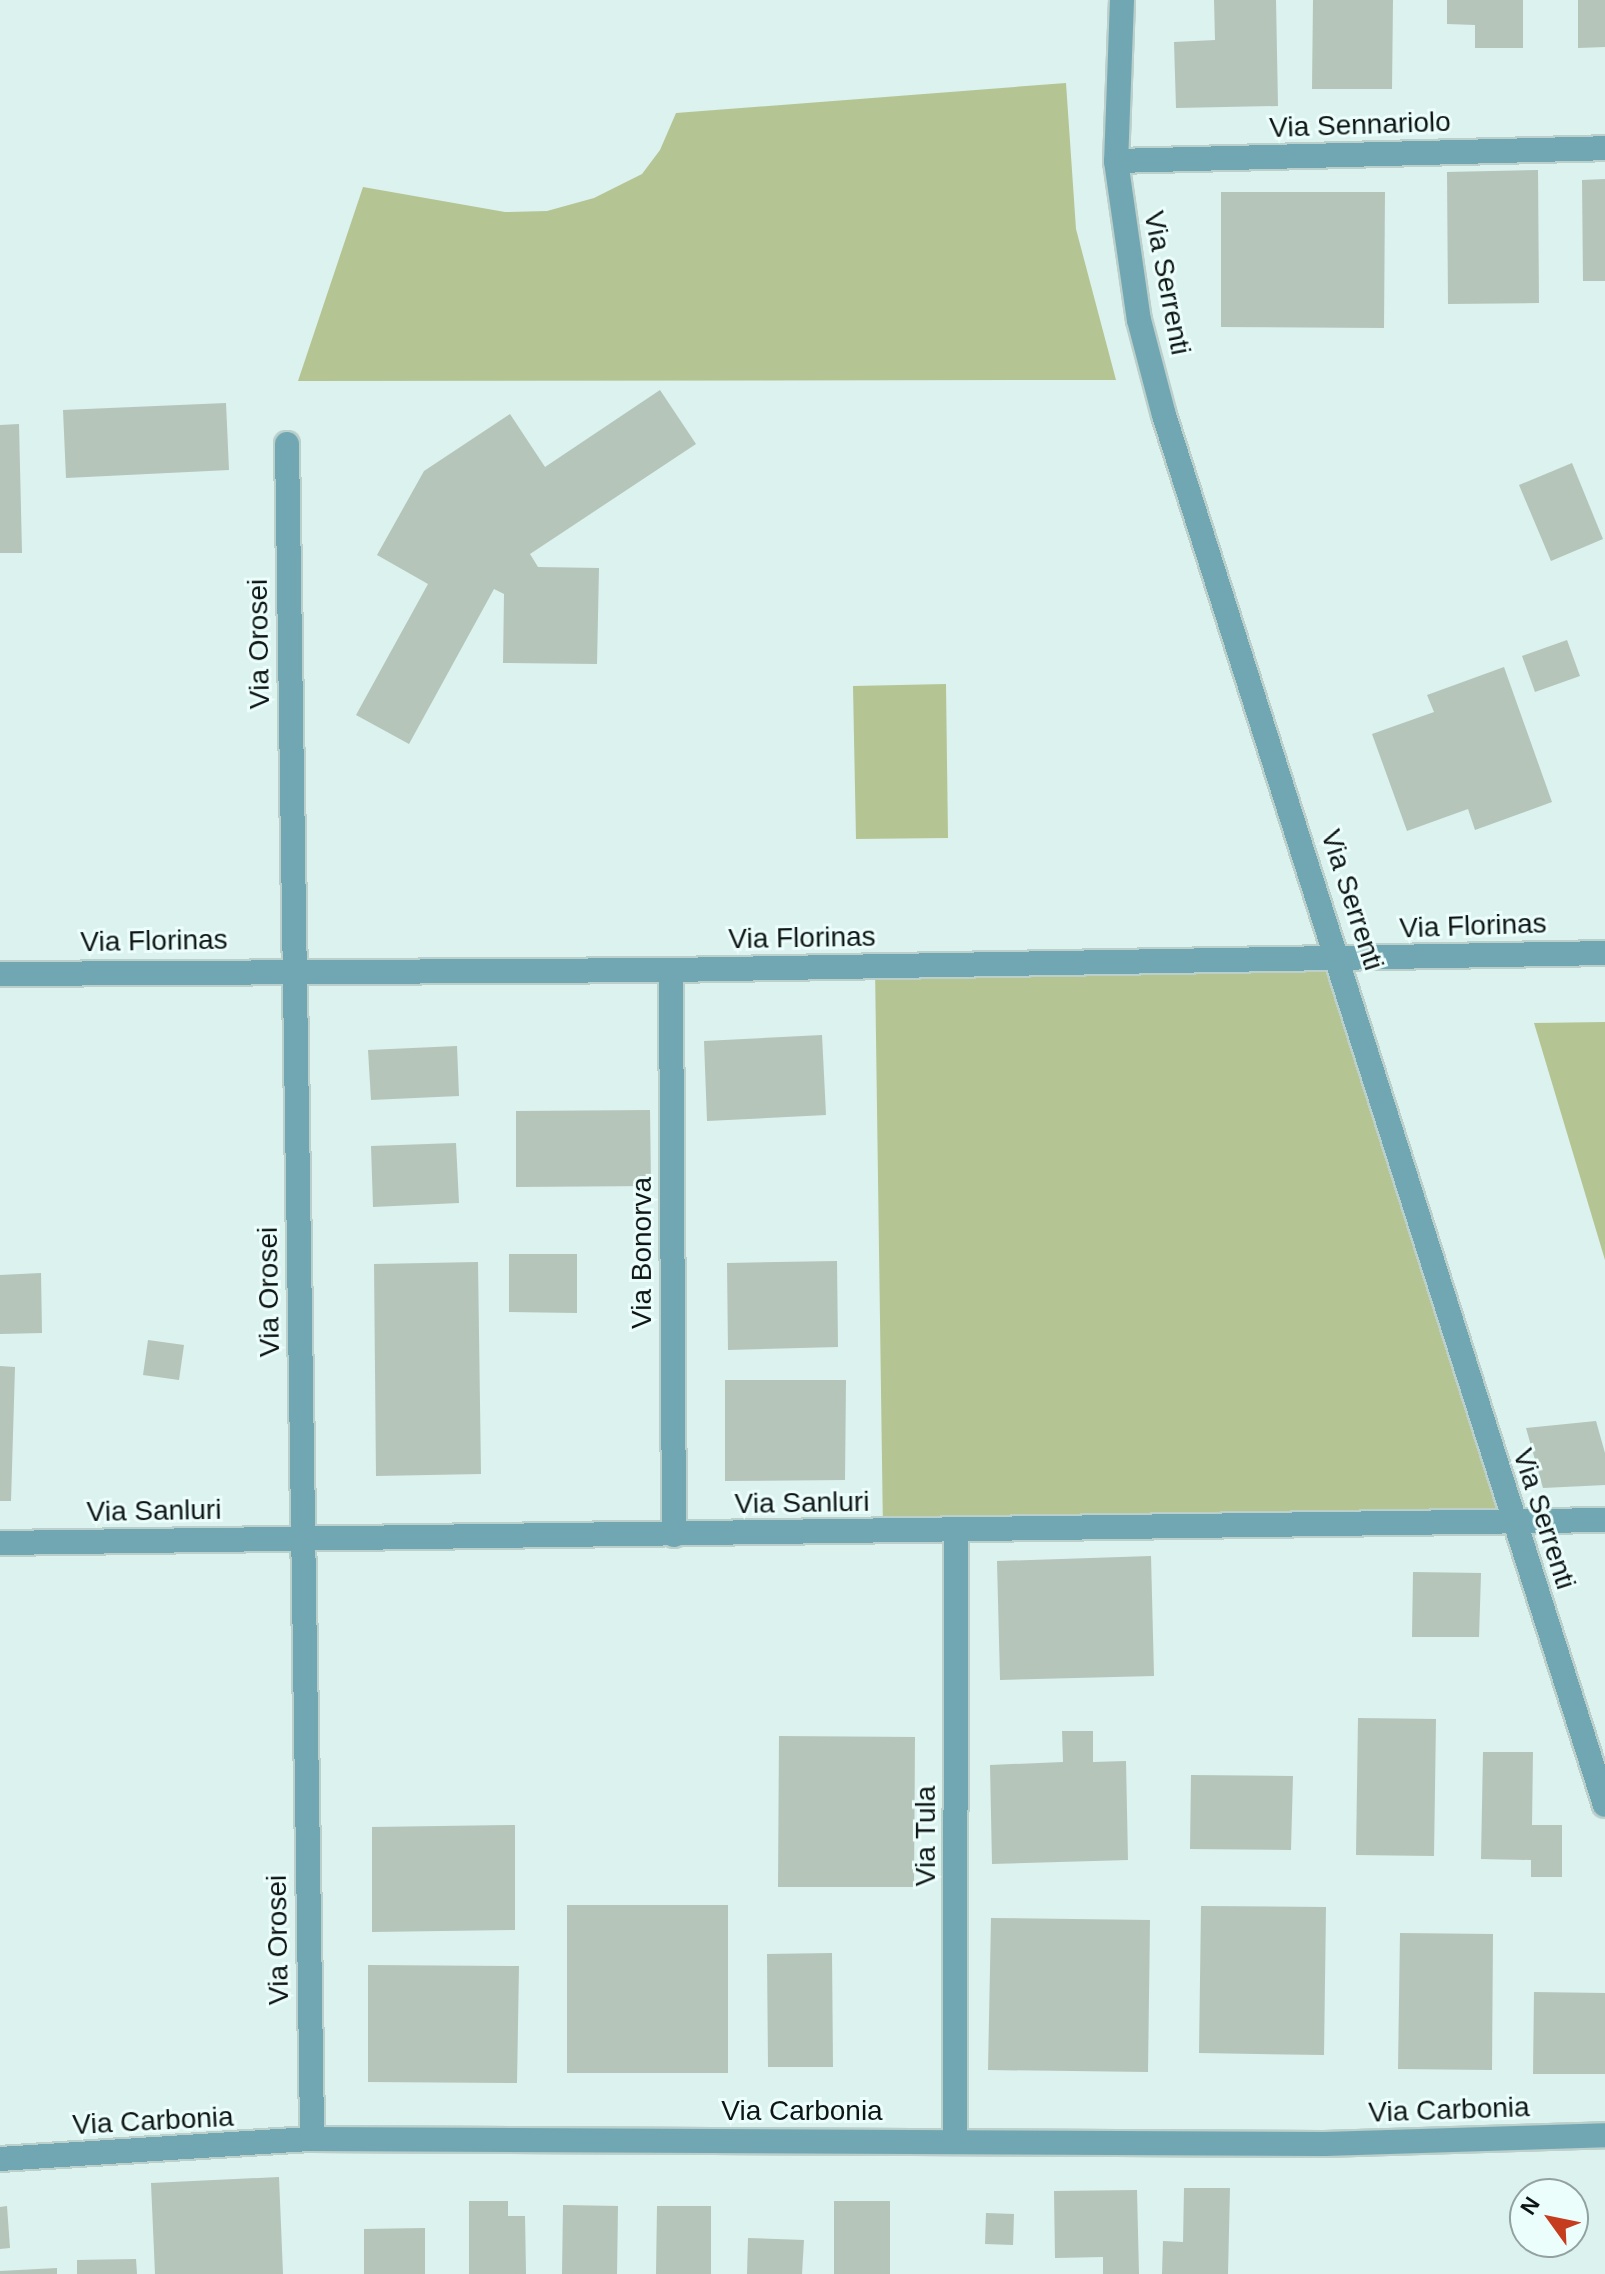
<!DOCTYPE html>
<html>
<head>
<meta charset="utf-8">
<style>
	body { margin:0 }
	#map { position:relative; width:1605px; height:2274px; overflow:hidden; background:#dcf2ee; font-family:Arial,sans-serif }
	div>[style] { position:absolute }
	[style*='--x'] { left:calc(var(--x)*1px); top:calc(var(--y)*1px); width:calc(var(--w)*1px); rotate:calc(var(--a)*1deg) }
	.green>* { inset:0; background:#b4c593 }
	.building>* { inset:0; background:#b5c5b9 }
	.roads { filter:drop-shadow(2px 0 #bbcfcb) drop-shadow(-2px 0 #bbcfcb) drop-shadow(0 2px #bbcfcb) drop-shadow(0 -2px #bbcfcb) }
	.street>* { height:24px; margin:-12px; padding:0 12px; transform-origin:12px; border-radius:12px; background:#70a7b3 }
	span { translate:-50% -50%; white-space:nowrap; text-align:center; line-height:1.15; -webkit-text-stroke:6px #ecfefb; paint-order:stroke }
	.street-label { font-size:28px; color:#0d1514 }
	.north { position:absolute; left:1509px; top:2178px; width:80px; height:80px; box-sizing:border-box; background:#ecfefb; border:2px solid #93a19f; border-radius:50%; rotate:303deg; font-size:22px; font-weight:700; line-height:32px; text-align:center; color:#0d1514 }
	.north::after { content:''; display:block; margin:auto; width:28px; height:36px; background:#c63c1e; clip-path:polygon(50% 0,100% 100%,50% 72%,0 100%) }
</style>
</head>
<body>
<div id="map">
	<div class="green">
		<div style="clip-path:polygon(1066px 83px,1076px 229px,1116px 380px,298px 381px,363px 187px,505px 212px,547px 211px,594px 198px,642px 174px,660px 150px,676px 113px)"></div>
		<div style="clip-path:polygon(946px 684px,948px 838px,856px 839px,853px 686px)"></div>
		<div style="clip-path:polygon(1340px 959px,1514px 1525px,883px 1532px,875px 967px)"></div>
		<div style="clip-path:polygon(1605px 1022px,1605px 1260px,1534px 1023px)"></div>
	</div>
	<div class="building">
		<div style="clip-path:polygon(1214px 0,1276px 0,1278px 106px,1176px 108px,1174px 42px,1215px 40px)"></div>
		<div style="clip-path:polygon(1313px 0,1393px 0,1392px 89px,1312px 89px)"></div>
		<div style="clip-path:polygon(1447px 0,1523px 0,1523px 48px,1475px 48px,1475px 25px,1447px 24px)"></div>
		<div style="clip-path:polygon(1578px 0,1605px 0,1605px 47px,1578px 48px)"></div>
		<div style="clip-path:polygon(1538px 170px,1539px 303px,1448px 304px,1447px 172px)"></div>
		<div style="clip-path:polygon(1605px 179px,1605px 281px,1583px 281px,1582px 180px)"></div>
		<div style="clip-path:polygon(1221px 192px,1385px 192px,1384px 328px,1221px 327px)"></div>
		<div style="clip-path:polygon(660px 390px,696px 444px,530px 554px,538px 567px,599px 568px,597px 664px,503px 663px,504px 594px,494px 589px,409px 744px,356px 715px,428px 584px,377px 555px,424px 471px,510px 414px,545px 467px)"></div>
		<div style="clip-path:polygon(226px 403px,229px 470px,66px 478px,63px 410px)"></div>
		<div style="clip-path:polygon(19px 424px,22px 553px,0 553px,0 425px)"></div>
		<div style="clip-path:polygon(1572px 463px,1603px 539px,1551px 561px,1519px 485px)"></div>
		<div style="clip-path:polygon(1567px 640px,1580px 676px,1535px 692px,1522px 656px)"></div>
		<div style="clip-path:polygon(1504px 667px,1552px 802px,1475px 830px,1468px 809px,1407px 831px,1372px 734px,1434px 712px,1427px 695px)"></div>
		<div style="clip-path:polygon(822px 1035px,826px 1115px,707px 1121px,704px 1041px)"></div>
		<div style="clip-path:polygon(457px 1046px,459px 1096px,371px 1100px,368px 1050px)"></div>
		<div style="clip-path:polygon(650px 1110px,651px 1186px,516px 1187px,516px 1111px)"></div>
		<div style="clip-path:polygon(456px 1143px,459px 1203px,373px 1207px,371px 1146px)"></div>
		<div style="clip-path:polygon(509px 1254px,577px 1254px,577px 1313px,509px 1312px)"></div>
		<div style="clip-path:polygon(837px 1261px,838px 1347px,728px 1350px,727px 1263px)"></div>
		<div style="clip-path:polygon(478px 1262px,481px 1474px,376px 1476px,374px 1264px)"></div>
		<div style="clip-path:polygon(41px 1273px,42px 1333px,0 1334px,0 1275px)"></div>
		<div style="clip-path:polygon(148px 1340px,184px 1345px,179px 1380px,143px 1375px)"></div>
		<div style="clip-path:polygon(0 1366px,15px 1367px,11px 1501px,0 1501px)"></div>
		<div style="clip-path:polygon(725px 1380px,846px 1380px,845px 1480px,725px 1481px)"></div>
		<div style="clip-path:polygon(1596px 1421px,1605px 1453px,1605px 1485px,1543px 1488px,1526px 1428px)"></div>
		<div style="clip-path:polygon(1151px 1556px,1154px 1676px,1000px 1680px,997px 1561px)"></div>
		<div style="clip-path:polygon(1413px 1572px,1481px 1573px,1479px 1637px,1412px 1637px)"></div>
		<div style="clip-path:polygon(1358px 1718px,1436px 1719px,1434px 1856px,1356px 1855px)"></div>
		<div style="clip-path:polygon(1062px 1731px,1093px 1731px,1093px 1762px,1126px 1761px,1128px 1860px,992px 1864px,990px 1765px,1063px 1762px)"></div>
		<div style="clip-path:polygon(779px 1736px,915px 1737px,914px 1887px,778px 1887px)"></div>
		<div style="clip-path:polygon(1483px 1752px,1533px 1752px,1532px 1825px,1562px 1825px,1562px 1877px,1531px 1877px,1531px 1860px,1481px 1859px)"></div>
		<div style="clip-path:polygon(1191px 1775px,1293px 1776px,1291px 1850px,1190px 1849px)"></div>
		<div style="clip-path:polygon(515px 1825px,515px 1930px,372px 1932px,372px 1827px)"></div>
		<div style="clip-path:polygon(567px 1905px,728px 1905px,728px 2073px,567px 2073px)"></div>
		<div style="clip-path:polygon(1201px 1906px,1326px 1907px,1324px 2055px,1199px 2053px)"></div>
		<div style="clip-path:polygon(991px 1918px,1150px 1920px,1148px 2072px,988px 2070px)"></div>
		<div style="clip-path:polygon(1400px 1933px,1493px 1934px,1492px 2070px,1398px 2069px)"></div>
		<div style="clip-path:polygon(832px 1953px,833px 2067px,768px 2067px,767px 1954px)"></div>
		<div style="clip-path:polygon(368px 1965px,519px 1966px,517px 2083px,368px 2082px)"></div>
		<div style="clip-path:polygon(1534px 1992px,1605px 1993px,1605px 2074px,1533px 2074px)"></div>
		<div style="clip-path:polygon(279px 2177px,283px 2274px,155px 2274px,151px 2183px)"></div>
		<div style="clip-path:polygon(1184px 2188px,1230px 2188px,1228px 2274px,1162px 2274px,1163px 2241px,1183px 2242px)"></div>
		<div style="clip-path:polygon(1137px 2190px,1139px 2274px,1103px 2274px,1103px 2257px,1055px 2258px,1054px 2191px)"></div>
		<div style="clip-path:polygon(469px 2201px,508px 2201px,508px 2216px,525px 2216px,526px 2274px,469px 2274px)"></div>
		<div style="clip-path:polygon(834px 2201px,890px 2201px,890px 2274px,834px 2274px)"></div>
		<div style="clip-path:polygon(563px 2205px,618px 2206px,617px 2274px,562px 2274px)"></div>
		<div style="clip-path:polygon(7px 2206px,10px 2248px,0 2249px,0 2207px)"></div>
		<div style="clip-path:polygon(657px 2206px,711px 2206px,711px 2274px,656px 2274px)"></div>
		<div style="clip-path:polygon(986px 2213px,1014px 2214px,1013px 2245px,985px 2244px)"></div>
		<div style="clip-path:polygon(425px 2228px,425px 2274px,364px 2274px,364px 2229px)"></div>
		<div style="clip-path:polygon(748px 2238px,804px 2240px,802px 2274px,747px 2274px)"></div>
		<div style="clip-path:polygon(136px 2259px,137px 2274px,77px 2274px,77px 2260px)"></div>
		<div style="clip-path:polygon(57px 2268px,57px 2274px,0 2274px,0 2271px)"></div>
	</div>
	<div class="roads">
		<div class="street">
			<div style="--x:1122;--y:0;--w:161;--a:92.1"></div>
			<div style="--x:1116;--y:161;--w:161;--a:81.8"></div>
			<div style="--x:1139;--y:320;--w:98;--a:75.3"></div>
			<div style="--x:1164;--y:415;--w:1458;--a:72.4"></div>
			<div style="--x:1116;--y:161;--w:489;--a:-1.5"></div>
			<div style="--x:287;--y:444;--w:1695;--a:89.15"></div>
			<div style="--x:671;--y:970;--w:565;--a:89.7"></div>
			<div style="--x:0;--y:974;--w:671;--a:-0.34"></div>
			<div style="--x:671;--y:970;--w:934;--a:-1.04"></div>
			<div style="--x:0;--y:1543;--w:1605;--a:-0.82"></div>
			<div style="--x:955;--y:2141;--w:610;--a:-89.91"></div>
			<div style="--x:0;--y:2159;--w:313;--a:-3.7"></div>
			<div style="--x:312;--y:2139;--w:1013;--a:0.28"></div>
			<div style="--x:1325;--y:2144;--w:280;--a:-1.8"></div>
		</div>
	</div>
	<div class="street-label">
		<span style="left:1360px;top:125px;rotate:-2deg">Via Sennariolo</span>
		<span style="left:1167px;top:283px;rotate:79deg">Via Serrenti</span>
		<span style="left:259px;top:644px;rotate:-91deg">Via Orosei</span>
		<span style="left:1352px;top:900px;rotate:72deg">Via Serrenti</span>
		<span style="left:1473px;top:926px;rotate:-2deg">Via Florinas</span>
		<span style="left:802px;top:938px;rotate:-1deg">Via Florinas</span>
		<span style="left:154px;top:941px;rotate:-1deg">Via Florinas</span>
		<span style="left:642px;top:1253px;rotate:-90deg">Via Bonorva</span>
		<span style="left:269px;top:1292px;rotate:-91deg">Via Orosei</span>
		<span style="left:802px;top:1503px;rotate:-1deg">Via Sanluri</span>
		<span style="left:154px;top:1511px;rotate:-1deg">Via Sanluri</span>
		<span style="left:1544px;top:1519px;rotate:72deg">Via Serrenti</span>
		<span style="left:926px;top:1836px;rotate:-90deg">Via Tula</span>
		<span style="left:278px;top:1940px;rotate:-91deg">Via Orosei</span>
		<span style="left:1449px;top:2110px;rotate:-2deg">Via Carbonia</span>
		<span style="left:802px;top:2111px">Via Carbonia</span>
		<span style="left:153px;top:2121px;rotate:-3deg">Via Carbonia</span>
	</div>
	<div class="north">N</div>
</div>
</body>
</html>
